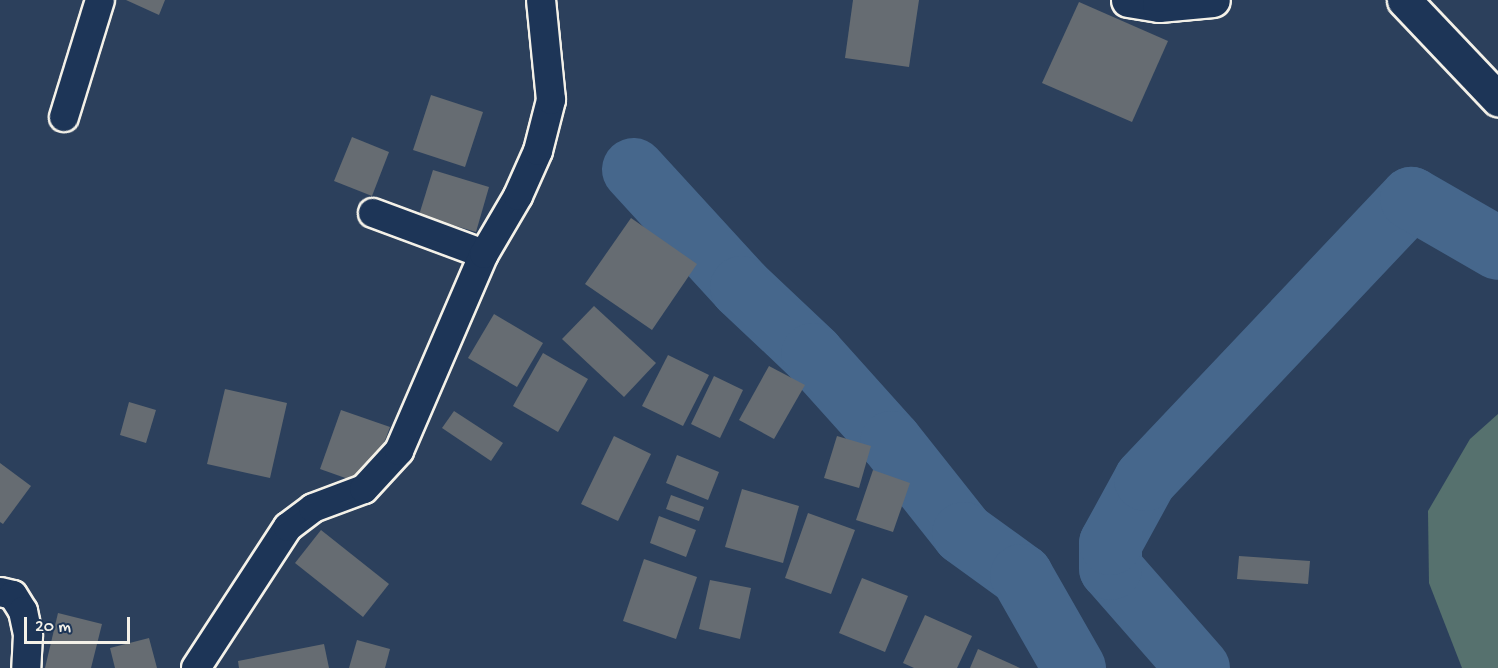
<!DOCTYPE html>
<html>
<head>
<meta charset="utf-8">
<style>
	body { margin:0 }
	#map { position:relative; width:1498px; height:668px; overflow:hidden; background:#2c405c; font-family:"Gochi Hand",sans-serif }
	div>[style] { position:absolute }
	[style*='--x'] { left:calc(var(--x)*1px); top:calc(var(--y)*1px); width:calc(var(--w)*1px); rotate:calc(var(--a)*1deg) }
	.green>* { inset:0; background:#56716e }
	.river>* { height:63px; margin:-31.5px; padding:0 31.5px; transform-origin:31.5px; border-radius:31.5px; background:#46678c }
	.building>* { inset:0; background:#666c72 }
	.roads { filter:drop-shadow(2px 0 #f4f1e8) drop-shadow(-2px 0 #f4f1e8) drop-shadow(0 2px #f4f1e8) drop-shadow(0 -2px #f4f1e8) }
	.minor>* { height:28px; margin:-14px; padding:0 14px; transform-origin:14px; border-radius:14px; background:#1d3557 }
	.tertiary>* { height:33px; margin:-16.5px; padding:0 16.5px; transform-origin:16.5px; border-radius:16.5px; background:#1d3557 }
	span { translate:-50% -50%; white-space:nowrap; text-align:center; line-height:1.15; -webkit-text-stroke:4.5px #1d3557; paint-order:stroke }
	.scale { position:absolute; left:24px; top:617px; width:106px; height:27px; box-sizing:border-box; border:3px solid #f4f1e8; border-top:0; padding-left:8px; font-size:18px; line-height:21px; white-space:nowrap; color:#f4f1e8; -webkit-text-stroke:4px #1d3557; paint-order:stroke }
</style>
</head>
<body>
<div id="map">
	<div class="green">
		<div style="clip-path:polygon(1498px 414px,1498px 668px,1462px 668px,1429px 583px,1428px 511px,1470px 439px)"></div>
	</div>
	<div class="river">
		<div style="--x:633;--y:169;--w:160;--a:47.5"></div>
		<div style="--x:741;--y:287;--w:98;--a:43.3"></div>
		<div style="--x:812;--y:354;--w:118;--a:48.1"></div>
		<div style="--x:891;--y:442;--w:116;--a:51.6"></div>
		<div style="--x:963;--y:533;--w:72;--a:35.9"></div>
		<div style="--x:1021;--y:575;--w:107;--a:60.3"></div>
		<div style="--x:1198;--y:668;--w:133;--a:-131.3"></div>
		<div style="--x:1110;--y:568;--w:25;--a:-90"></div>
		<div style="--x:1110;--y:543;--w:73;--a:-61.3"></div>
		<div style="--x:1145;--y:479;--w:387;--a:-46.6"></div>
		<div style="--x:1411;--y:198;--w:100;--a:29.9"></div>
	</div>
	<div class="building">
		<div style="clip-path:polygon(126px 0,165px 0,159px 15px)"></div>
		<div style="clip-path:polygon(853px 0,919px 0,909px 67px,845px 58px)"></div>
		<div style="clip-path:polygon(1079px 2px,1168px 41px,1132px 122px,1042px 83px)"></div>
		<div style="clip-path:polygon(431px 95px,483px 112px,465px 167px,413px 150px)"></div>
		<div style="clip-path:polygon(352px 137px,389px 152px,372px 196px,334px 181px)"></div>
		<div style="clip-path:polygon(433px 170px,489px 187px,476px 232px,419px 215px)"></div>
		<div style="clip-path:polygon(631px 218px,697px 264px,652px 330px,585px 284px)"></div>
		<div style="clip-path:polygon(594px 306px,656px 363px,624px 397px,562px 339px)"></div>
		<div style="clip-path:polygon(494px 314px,543px 343px,517px 387px,468px 358px)"></div>
		<div style="clip-path:polygon(543px 353px,588px 379px,558px 432px,513px 406px)"></div>
		<div style="clip-path:polygon(668px 355px,709px 375px,683px 426px,642px 406px)"></div>
		<div style="clip-path:polygon(769px 366px,805px 385px,774px 439px,739px 420px)"></div>
		<div style="clip-path:polygon(714px 376px,743px 390px,720px 438px,691px 424px)"></div>
		<div style="clip-path:polygon(225px 389px,287px 403px,270px 478px,207px 464px)"></div>
		<div style="clip-path:polygon(129px 402px,156px 410px,146px 443px,120px 435px)"></div>
		<div style="clip-path:polygon(341px 410px,390px 427px,368px 486px,320px 469px)"></div>
		<div style="clip-path:polygon(454px 411px,503px 443px,491px 461px,442px 428px)"></div>
		<div style="clip-path:polygon(614px 436px,651px 454px,618px 521px,581px 504px)"></div>
		<div style="clip-path:polygon(837px 436px,871px 446px,859px 488px,824px 478px)"></div>
		<div style="clip-path:polygon(677px 455px,719px 472px,708px 500px,666px 483px)"></div>
		<div style="clip-path:polygon(0 463px,31px 486px,3px 524px,0 522px)"></div>
		<div style="clip-path:polygon(873px 470px,910px 483px,893px 532px,856px 520px)"></div>
		<div style="clip-path:polygon(742px 489px,799px 506px,783px 563px,725px 547px)"></div>
		<div style="clip-path:polygon(671px 495px,704px 507px,699px 521px,666px 509px)"></div>
		<div style="clip-path:polygon(808px 513px,855px 530px,831px 594px,785px 578px)"></div>
		<div style="clip-path:polygon(659px 516px,696px 530px,686px 557px,650px 543px)"></div>
		<div style="clip-path:polygon(321px 530px,389px 584px,363px 617px,295px 563px)"></div>
		<div style="clip-path:polygon(1239px 556px,1310px 561px,1308px 584px,1237px 579px)"></div>
		<div style="clip-path:polygon(644px 559px,697px 577px,676px 639px,623px 621px)"></div>
		<div style="clip-path:polygon(862px 578px,908px 596px,885px 652px,839px 633px)"></div>
		<div style="clip-path:polygon(710px 580px,751px 588px,740px 639px,699px 629px)"></div>
		<div style="clip-path:polygon(58px 613px,102px 624px,91px 668px,45px 668px)"></div>
		<div style="clip-path:polygon(925px 615px,972px 636px,957px 668px,914px 668px,903px 663px)"></div>
		<div style="clip-path:polygon(149px 638px,157px 668px,115px 668px,110px 648px)"></div>
		<div style="clip-path:polygon(357px 640px,390px 649px,385px 668px,349px 668px)"></div>
		<div style="clip-path:polygon(324px 644px,329px 668px,239px 668px,238px 661px)"></div>
		<div style="clip-path:polygon(978px 649px,1020px 668px,970px 668px)"></div>
	</div>
	<div class="roads">
		<div class="minor">
			<div style="--x:64;--y:117;--w:122;--a:-72.9"></div>
			<div style="--x:373;--y:213;--w:118;--a:20.3"></div>
			<div style="--x:0;--y:592;--w:13;--a:13"></div>
			<div style="--x:13;--y:595;--w:19;--a:58"></div>
			<div style="--x:23;--y:611;--w:25;--a:78"></div>
			<div style="--x:28;--y:635;--w:33;--a:93"></div>
			<div style="--x:196;--y:668;--w:168;--a:-56.9"></div>
			<div style="--x:288;--y:527;--w:31;--a:-37"></div>
			<div style="--x:313;--y:508;--w:54;--a:-20.4"></div>
			<div style="--x:364;--y:489;--w:52;--a:-47.4"></div>
			<div style="--x:399;--y:451;--w:215;--a:-66.7"></div>
			<div style="--x:484;--y:254;--w:67;--a:-59.6"></div>
			<div style="--x:518;--y:196;--w:49;--a:-66"></div>
			<div style="--x:538;--y:151;--w:53;--a:-75.7"></div>
			<div style="--x:551;--y:100;--w:100;--a:-95.7"></div>
		</div>
		<div class="tertiary">
			<div style="--x:1128;--y:0;--w:31;--a:9"></div>
			<div style="--x:1159;--y:5;--w:54;--a:-5.3"></div>
			<div style="--x:1404;--y:0;--w:137;--a:46.5"></div>
		</div>
	</div>
	<div class="scale">20 m</div>
</div>
</body>
</html>
